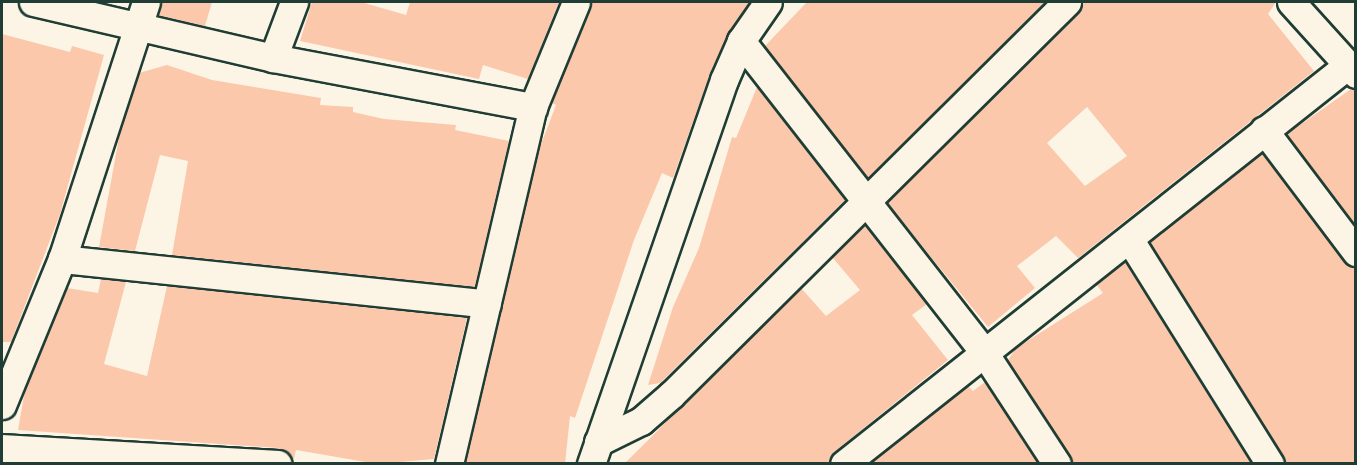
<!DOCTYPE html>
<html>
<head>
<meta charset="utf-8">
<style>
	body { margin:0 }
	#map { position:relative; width:1357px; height:465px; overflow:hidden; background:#fcf5e5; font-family:"Comic Neue",sans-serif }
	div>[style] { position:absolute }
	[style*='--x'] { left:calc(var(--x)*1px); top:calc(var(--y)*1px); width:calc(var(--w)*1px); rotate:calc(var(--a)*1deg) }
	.building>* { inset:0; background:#fbc8ab }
	.roads { filter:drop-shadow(2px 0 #1f3d34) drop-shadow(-2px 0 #1f3d34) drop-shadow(0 2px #1f3d34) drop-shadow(0 -2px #1f3d34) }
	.minor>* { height:27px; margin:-13.5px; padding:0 13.5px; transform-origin:13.5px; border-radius:13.5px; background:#fcf5e5 }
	span { translate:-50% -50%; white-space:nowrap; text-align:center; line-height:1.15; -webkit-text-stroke:4.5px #fcf5e5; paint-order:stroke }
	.frame { position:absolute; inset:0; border:3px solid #1f3d34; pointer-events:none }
</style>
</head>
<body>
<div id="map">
	<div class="building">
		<div style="clip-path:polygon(161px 2px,212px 2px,205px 26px,158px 15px)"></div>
		<div style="clip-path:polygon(312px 2px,361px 2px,406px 15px,410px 2px,559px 2px,528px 79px,483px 65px,479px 79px,300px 41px)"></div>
		<div style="clip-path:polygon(591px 2px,749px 2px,710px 74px,673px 178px,662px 173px,634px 240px,575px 418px,570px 416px,565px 464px,465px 464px,540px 147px,556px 105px,552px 103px)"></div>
		<div style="clip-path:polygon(807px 2px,1045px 2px,868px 178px,765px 46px)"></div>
		<div style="clip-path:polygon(evenodd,1082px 2px,1276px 2px,1268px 14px,1314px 71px,1078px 258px,1056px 236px,1017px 266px,1035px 288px,988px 327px,887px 203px,1078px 13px,1082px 2px,1087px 107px,1127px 156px,1085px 186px,1047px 143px,1087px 107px)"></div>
		<div style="clip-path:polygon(2px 34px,70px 52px,72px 46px,104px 55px,60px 214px,11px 342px,2px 342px)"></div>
		<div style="clip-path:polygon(167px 65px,212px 80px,321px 98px,320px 105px,353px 107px,353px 112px,384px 119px,456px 125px,455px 130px,509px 141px,475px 287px,172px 255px,188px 161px,160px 155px,135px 251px,99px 247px,120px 132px,139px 73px)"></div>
		<div style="clip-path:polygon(757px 87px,845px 200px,660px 383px,648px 385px,673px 307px,699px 248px,732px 137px,736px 138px)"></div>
		<div style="clip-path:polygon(1351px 89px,1356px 89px,1356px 225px,1287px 134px)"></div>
		<div style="clip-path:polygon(1262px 153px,1343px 261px,1356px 267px,1356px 464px,1286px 464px,1150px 242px)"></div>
		<div style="clip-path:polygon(865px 225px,927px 304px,912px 315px,948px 360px,834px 452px,829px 464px,624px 464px,801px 288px,826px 316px,860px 290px,832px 257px)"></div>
		<div style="clip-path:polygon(1125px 262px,1251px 464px,1073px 464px,1008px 360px,1016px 348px,1103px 293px,1096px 284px)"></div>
		<div style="clip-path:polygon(101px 279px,126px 282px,104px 364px,147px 376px,167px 286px,467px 318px,434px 459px,377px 464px,296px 450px,294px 459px,279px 448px,18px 430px,25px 390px,67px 288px,98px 293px)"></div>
		<div style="clip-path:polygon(985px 382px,1038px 464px,870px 464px,968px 386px,973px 391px)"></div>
	</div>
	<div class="roads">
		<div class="minor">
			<div style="--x:33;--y:2;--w:246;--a:13.1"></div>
			<div style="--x:273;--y:58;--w:265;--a:10.7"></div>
			<div style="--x:1291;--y:2;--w:97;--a:47.9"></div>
			<div style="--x:741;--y:41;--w:393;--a:52"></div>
			<div style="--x:983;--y:351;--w:135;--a:56.8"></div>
			<div style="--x:273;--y:58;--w:60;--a:-69.4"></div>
			<div style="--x:1264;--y:130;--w:153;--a:53"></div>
			<div style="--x:1130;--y:240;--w:264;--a:58"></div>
			<div style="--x:62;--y:259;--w:427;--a:6"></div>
			<div style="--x:2;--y:405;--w:158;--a:-67.7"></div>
			<div style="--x:62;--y:259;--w:270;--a:-71.9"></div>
			<div style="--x:598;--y:442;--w:48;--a:-26"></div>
			<div style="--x:641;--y:421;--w:40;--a:-41"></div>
			<div style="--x:671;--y:395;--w:558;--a:-44.78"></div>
			<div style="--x:2;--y:448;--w:276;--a:3.3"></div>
			<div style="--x:449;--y:464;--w:367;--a:-76.8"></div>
			<div style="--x:533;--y:107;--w:113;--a:-67.7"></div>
			<div style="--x:591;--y:464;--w:406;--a:-70.9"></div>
			<div style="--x:724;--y:80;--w:43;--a:-66.4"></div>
			<div style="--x:741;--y:41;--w:47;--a:-55.3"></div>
			<div style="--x:844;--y:464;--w:643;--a:-38.37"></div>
		</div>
	</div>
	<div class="frame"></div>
</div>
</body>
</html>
